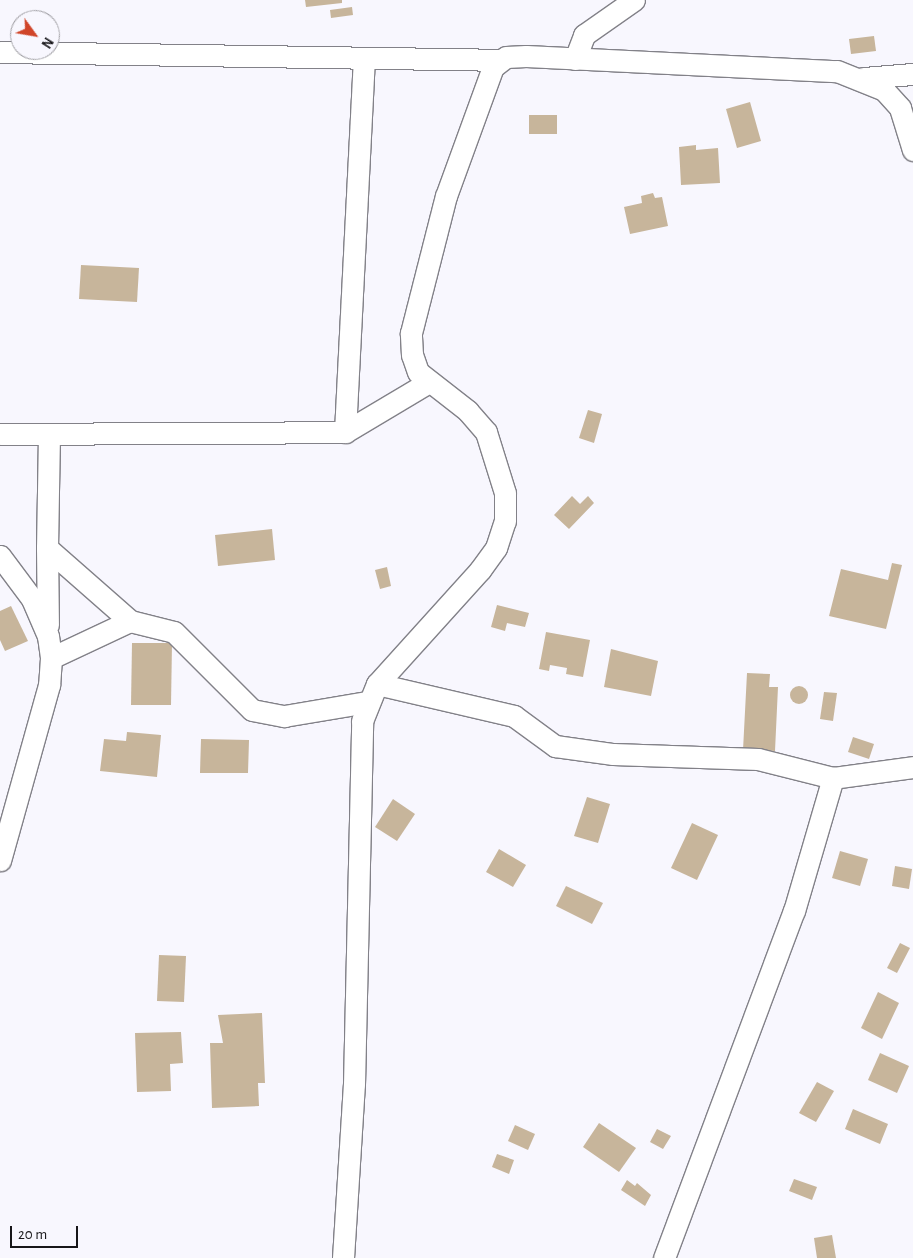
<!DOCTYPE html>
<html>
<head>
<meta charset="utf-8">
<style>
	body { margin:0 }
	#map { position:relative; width:913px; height:1258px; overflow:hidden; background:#f8f7fe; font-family:"Alegreya Sans",sans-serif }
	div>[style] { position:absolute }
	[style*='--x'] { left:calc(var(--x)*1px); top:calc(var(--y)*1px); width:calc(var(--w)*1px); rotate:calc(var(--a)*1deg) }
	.building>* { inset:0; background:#c7b59b }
	.round { border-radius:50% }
	.roads { filter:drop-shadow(1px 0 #828188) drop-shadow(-1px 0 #828188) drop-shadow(0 1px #828188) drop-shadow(0 -1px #828188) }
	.street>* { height:21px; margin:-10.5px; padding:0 10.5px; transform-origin:10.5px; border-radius:10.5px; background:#fff }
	span { translate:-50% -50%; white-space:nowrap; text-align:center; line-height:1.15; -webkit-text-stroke:4.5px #f8f7fe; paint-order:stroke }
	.north { position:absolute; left:10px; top:10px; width:50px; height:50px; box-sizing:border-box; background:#f8f7fe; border:1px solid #9e9da2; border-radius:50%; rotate:122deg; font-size:14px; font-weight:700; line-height:20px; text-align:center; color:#171619 }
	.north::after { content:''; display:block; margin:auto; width:18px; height:22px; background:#d04529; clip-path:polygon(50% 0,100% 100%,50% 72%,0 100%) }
	.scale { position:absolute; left:10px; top:1226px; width:68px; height:22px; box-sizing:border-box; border:2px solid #171619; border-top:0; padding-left:6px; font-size:15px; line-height:18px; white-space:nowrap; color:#171619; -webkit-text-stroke:4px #f8f7fe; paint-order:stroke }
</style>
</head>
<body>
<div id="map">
	<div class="building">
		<div style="clip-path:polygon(305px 0,342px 0,342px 3px,306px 7px)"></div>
		<div style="clip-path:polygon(352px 7px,353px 15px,331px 18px,330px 10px)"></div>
		<div style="clip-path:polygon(874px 36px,876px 51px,851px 54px,849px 39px)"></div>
		<div style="clip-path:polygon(750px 102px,761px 141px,737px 148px,726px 109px)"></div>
		<div style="clip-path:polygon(529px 115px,557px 115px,557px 134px,529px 134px)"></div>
		<div style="clip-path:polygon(696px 145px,696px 150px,718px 148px,720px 183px,681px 185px,679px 147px)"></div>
		<div style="clip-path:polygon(653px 193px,655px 198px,662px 197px,668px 226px,630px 234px,624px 207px,642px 203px,641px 196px)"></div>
		<div style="clip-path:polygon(81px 265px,139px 268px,137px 302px,79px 299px)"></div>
		<div style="clip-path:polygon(588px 410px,602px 414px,594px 443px,579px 438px)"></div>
		<div style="clip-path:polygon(572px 496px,580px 504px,588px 496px,594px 503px,569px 529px,554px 515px)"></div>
		<div style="clip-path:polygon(272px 529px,275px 560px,218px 566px,215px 535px)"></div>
		<div style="clip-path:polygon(892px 563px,902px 565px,886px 629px,829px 616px,841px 569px,888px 580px)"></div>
		<div style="clip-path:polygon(387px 567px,391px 586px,380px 589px,375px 570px)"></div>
		<div style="clip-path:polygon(497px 605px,529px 613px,525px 627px,507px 623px,505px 631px,491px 627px)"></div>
		<div style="clip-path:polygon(11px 606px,28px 641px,5px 651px,0 640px,0 611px)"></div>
		<div style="clip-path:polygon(546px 632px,590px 640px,583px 677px,566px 674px,567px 668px,550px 665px,549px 671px,539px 669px)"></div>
		<div style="clip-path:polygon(132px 643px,172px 643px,171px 705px,131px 705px)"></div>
		<div style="clip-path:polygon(611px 649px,658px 661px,651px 696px,604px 687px)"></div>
		<div style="clip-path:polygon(747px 673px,770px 674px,769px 687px,778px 687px,775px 751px,743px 750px)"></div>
		<div class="round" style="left:790px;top:686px;width:18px;height:18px"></div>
		<div style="clip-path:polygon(824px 692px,837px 693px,833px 721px,820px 719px)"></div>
		<div style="clip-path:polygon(127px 732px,161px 735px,157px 777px,100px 771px,104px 739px,126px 741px)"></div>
		<div style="clip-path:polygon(853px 737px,874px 744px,869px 759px,848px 752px)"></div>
		<div style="clip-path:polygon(201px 739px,249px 740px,248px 773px,200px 773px)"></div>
		<div style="clip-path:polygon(587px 797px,610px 804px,598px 843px,574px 836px)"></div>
		<div style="clip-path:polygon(393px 799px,415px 814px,397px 841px,375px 827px)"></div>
		<div style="clip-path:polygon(692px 823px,718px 835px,697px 880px,671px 868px)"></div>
		<div style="clip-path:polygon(499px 849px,526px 865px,513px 887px,486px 872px)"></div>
		<div style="clip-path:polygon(840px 851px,868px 859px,860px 886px,832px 878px)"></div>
		<div style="clip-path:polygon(895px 866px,912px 869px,909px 889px,892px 886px)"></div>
		<div style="clip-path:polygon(566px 886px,603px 903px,592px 924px,556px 906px)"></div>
		<div style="clip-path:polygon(900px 943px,910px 948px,897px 973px,887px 968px)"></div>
		<div style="clip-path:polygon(159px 955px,186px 956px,184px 1002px,157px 1001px)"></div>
		<div style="clip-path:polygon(878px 992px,899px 1003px,882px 1039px,861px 1028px)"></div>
		<div style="clip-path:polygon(262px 1013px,265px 1083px,258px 1083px,259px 1106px,212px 1108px,210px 1043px,223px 1043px,218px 1015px)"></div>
		<div style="clip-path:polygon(181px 1032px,183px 1063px,170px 1064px,171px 1091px,137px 1092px,135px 1033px)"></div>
		<div style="clip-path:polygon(880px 1053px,909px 1066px,897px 1093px,868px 1080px)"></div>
		<div style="clip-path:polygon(817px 1082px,834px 1091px,816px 1122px,799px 1113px)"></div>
		<div style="clip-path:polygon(853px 1109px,888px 1124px,880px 1144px,845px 1129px)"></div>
		<div style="clip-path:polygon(599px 1123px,636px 1148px,619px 1172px,583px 1147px)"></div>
		<div style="clip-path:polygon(515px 1125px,535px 1134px,528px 1150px,508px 1141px)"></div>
		<div style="clip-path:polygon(657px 1129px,671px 1136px,663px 1149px,650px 1142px)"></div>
		<div style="clip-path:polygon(497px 1154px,514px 1160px,509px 1174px,492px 1167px)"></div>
		<div style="clip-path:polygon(794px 1179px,817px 1187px,812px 1200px,789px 1191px)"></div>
		<div style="clip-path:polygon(627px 1180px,635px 1186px,637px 1183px,651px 1195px,645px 1206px,621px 1190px)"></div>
		<div style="clip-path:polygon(832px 1235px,836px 1258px,817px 1258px,814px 1238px)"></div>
	</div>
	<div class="roads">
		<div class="street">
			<div style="--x:0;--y:52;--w:498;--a:0.9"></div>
			<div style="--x:575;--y:59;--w:26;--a:-69"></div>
			<div style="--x:584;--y:35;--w:61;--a:-35"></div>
			<div style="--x:864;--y:78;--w:49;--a:-4.7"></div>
			<div style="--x:345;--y:432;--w:98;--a:-30.8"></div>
			<div style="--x:0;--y:434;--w:345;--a:-0.3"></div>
			<div style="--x:345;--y:432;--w:374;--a:-87.1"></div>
			<div style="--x:49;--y:434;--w:114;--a:91"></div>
			<div style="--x:47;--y:548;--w:111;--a:41.3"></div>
			<div style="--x:130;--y:621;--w:45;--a:14"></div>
			<div style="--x:174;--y:632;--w:110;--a:45"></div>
			<div style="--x:252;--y:710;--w:33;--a:11"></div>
			<div style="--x:284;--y:716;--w:85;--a:-9.5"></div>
			<div style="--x:47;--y:548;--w:77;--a:89.3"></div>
			<div style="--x:0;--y:556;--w:54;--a:53.3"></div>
			<div style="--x:32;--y:599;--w:40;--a:66.6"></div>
			<div style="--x:48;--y:636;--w:22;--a:82"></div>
			<div style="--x:51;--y:658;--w:27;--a:94"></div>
			<div style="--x:49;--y:685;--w:182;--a:105.6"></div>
			<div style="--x:51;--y:658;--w:87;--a:-25.1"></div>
			<div style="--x:377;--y:684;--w:141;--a:13.1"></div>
			<div style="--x:514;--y:716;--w:51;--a:36.2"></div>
			<div style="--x:555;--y:746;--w:59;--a:7.9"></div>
			<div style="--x:613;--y:754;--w:145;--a:2"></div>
			<div style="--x:758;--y:759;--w:77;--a:14.2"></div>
			<div style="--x:343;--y:1258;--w:174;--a:-86.4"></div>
			<div style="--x:354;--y:1084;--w:363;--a:-88.7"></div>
			<div style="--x:362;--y:721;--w:40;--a:-68"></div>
			<div style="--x:377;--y:684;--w:154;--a:-47.9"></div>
			<div style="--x:480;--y:570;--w:27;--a:-54"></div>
			<div style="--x:496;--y:548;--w:28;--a:-72"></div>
			<div style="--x:505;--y:521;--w:28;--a:-90"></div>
			<div style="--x:505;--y:493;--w:64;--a:-107.3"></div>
			<div style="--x:486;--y:432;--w:28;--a:-131"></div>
			<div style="--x:468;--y:411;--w:63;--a:-142"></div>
			<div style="--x:418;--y:372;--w:18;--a:-109"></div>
			<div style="--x:412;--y:355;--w:22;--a:-93"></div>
			<div style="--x:411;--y:333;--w:141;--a:-75.7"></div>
			<div style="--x:446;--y:196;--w:137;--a:-70"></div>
			<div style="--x:493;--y:67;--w:16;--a:-38"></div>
			<div style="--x:506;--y:57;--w:20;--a:-3"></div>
			<div style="--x:526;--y:56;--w:311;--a:2.8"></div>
			<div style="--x:837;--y:71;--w:51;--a:22"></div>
			<div style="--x:884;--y:90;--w:24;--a:48"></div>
			<div style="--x:900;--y:108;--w:44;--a:72.8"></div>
			<div style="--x:664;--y:1258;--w:371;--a:-69.5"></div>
			<div style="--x:794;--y:911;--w:139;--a:-73.7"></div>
			<div style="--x:833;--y:778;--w:81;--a:-7.8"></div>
		</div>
	</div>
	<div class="north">N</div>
	<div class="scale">20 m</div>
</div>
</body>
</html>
